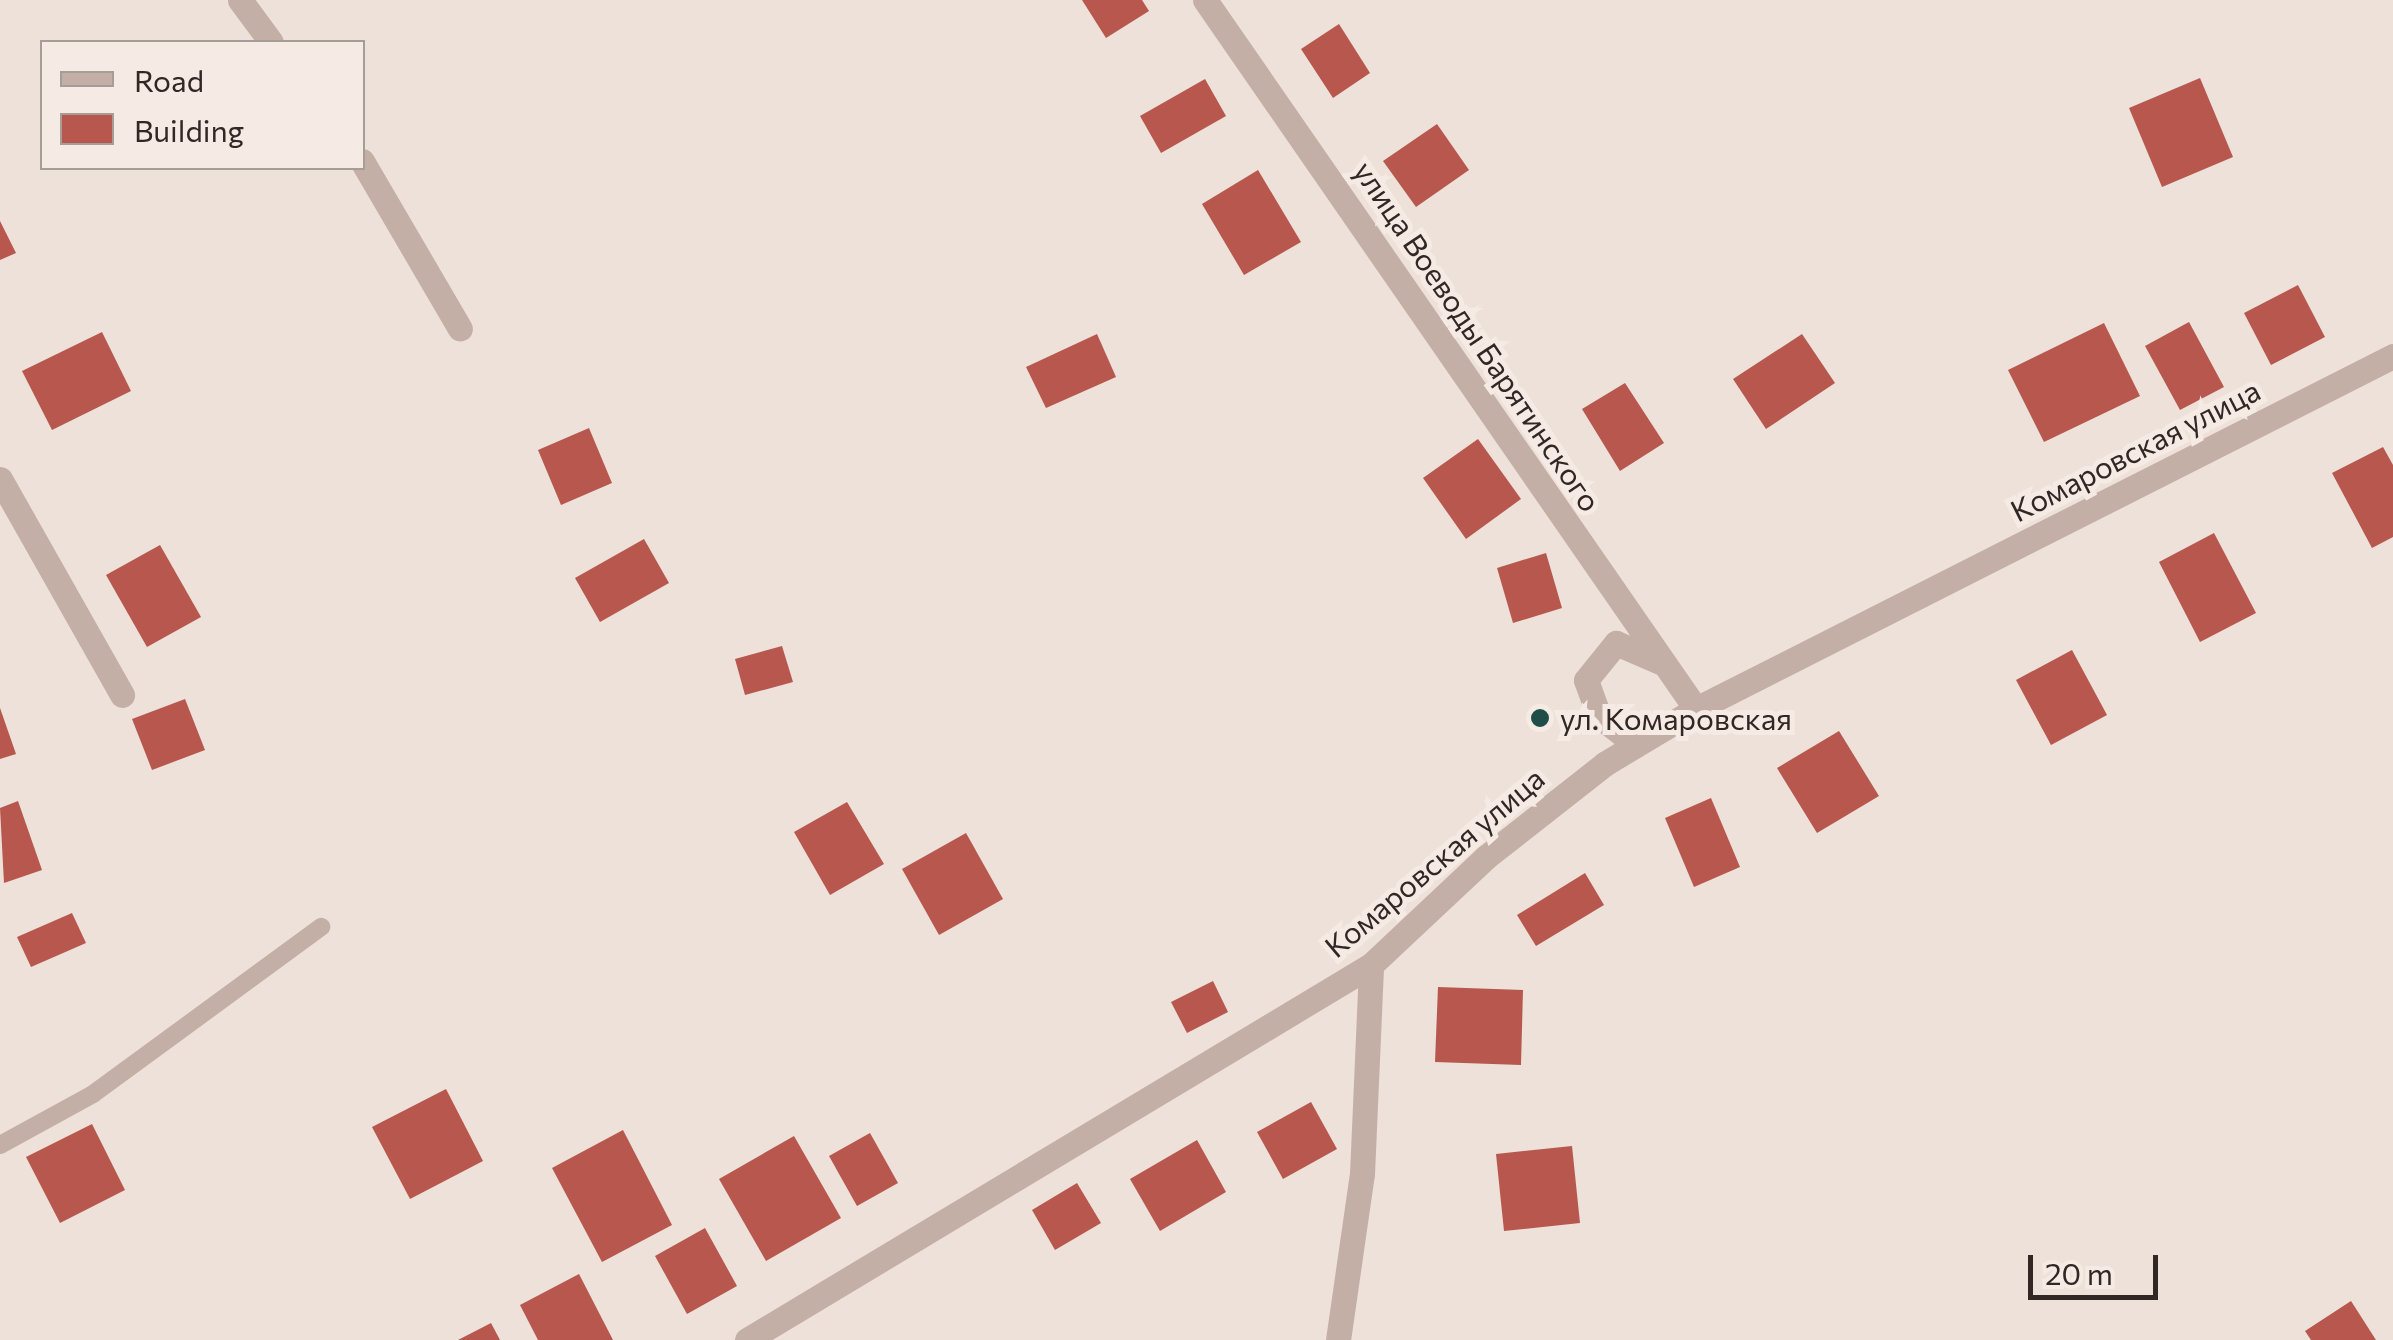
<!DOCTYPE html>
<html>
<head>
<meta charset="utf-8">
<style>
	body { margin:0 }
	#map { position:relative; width:2393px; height:1340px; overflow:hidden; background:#ede1d9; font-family:Commissioner,sans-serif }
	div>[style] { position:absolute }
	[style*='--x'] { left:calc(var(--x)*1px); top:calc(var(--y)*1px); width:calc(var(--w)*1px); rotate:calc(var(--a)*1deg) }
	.building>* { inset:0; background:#b7574d }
	.service>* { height:18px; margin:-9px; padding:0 9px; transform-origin:9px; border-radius:9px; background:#c4afa6 }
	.minor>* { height:25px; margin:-12.5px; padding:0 12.5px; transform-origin:12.5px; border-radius:12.5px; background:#c4afa6 }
	.dots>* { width:28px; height:28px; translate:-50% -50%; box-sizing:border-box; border:5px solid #f6ebe4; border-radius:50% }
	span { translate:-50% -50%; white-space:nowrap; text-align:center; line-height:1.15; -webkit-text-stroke:10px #f6ebe4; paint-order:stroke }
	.street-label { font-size:30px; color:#312826 }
	.poi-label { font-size:30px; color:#312826 }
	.left { translate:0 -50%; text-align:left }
	.legend { position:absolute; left:40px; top:40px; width:325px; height:130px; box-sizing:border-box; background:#f6ebe4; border:2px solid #a79d98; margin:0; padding:12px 18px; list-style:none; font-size:30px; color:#312826 }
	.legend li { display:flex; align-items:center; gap:20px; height:50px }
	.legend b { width:50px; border:2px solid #a79d98 }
	.scale { position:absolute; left:2028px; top:1255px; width:130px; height:45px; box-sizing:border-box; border:5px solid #312826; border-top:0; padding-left:12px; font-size:30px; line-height:35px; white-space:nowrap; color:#312826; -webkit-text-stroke:8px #f6ebe4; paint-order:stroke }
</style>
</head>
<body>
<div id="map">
	<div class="building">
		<div style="clip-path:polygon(1082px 0,1142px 0,1149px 11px,1106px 38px)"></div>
		<div style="clip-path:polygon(1339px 24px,1370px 73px,1333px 98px,1301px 49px)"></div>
		<div style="clip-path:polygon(2200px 78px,2233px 157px,2162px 187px,2129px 108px)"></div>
		<div style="clip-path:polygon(1205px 79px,1226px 116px,1161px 153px,1140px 116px)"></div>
		<div style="clip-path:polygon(1437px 124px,1469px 170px,1416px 207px,1383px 161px)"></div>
		<div style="clip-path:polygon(1258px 170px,1301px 242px,1244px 275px,1202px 204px)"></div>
		<div style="clip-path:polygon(0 221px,16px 253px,0 260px)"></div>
		<div style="clip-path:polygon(2298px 285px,2325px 337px,2271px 365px,2244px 313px)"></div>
		<div style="clip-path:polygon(2189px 322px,2224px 387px,2180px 410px,2145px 346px)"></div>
		<div style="clip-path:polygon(2104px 323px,2140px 396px,2044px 442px,2008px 370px)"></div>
		<div style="clip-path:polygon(102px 332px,131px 391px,52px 430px,22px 371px)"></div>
		<div style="clip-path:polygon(1097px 334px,1116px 377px,1046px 408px,1026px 367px)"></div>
		<div style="clip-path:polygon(1802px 334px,1835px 383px,1766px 429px,1733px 379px)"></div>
		<div style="clip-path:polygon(1625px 383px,1664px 443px,1620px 471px,1582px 409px)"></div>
		<div style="clip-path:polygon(589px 428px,612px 483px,561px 505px,538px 450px)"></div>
		<div style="clip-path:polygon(1478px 439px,1521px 499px,1466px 539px,1423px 478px)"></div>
		<div style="clip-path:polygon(2383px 447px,2393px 465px,2393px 537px,2372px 548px,2332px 473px)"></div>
		<div style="clip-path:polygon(2214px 533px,2256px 613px,2200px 642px,2159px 562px)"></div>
		<div style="clip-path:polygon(644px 539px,669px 583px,600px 622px,575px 578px)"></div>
		<div style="clip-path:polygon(160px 545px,201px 617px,147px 647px,106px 575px)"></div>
		<div style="clip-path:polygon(1546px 553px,1562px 608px,1513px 623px,1497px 568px)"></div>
		<div style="clip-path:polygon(782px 646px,793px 682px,745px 695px,735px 659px)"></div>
		<div style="clip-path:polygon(2072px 650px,2107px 715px,2051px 745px,2016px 680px)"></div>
		<div style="clip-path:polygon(185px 699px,205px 750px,152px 770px,132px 719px)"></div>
		<div style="clip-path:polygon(0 708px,16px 754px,0 759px)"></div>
		<div style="clip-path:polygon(1839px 731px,1879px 796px,1817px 833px,1777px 768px)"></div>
		<div style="clip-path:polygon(1711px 798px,1740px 867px,1694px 887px,1665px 818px)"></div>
		<div style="clip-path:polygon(18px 801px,42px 870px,4px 883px,0 808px)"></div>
		<div style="clip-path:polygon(847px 802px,884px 864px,830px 895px,794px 832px)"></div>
		<div style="clip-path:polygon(966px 833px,1003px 899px,939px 935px,902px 869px)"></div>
		<div style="clip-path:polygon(1585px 873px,1604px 905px,1536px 946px,1517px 915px)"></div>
		<div style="clip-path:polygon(72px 913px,86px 943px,31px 967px,17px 937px)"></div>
		<div style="clip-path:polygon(1213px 981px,1228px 1012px,1187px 1033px,1171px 1002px)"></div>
		<div style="clip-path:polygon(1438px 987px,1523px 990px,1521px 1065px,1435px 1062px)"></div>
		<div style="clip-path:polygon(446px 1089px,483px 1161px,410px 1199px,372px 1127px)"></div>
		<div style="clip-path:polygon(1311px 1102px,1337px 1149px,1283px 1179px,1257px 1132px)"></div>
		<div style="clip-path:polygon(92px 1124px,125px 1190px,60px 1223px,26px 1157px)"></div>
		<div style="clip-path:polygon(623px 1130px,672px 1225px,602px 1262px,552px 1168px)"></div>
		<div style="clip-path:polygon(870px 1133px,898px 1183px,857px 1206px,829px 1156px)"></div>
		<div style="clip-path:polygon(794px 1136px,841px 1218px,766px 1261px,719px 1179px)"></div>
		<div style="clip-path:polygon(1197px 1140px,1226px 1192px,1160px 1231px,1130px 1179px)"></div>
		<div style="clip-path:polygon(1572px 1146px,1580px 1223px,1504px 1231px,1496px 1154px)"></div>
		<div style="clip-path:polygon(1077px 1183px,1101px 1223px,1055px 1250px,1032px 1210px)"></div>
		<div style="clip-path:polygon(705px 1228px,737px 1286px,687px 1314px,655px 1256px)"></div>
		<div style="clip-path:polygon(579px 1274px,613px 1340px,538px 1340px,520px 1305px)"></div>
		<div style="clip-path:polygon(2351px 1301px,2376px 1340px,2311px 1340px,2305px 1331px)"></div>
		<div style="clip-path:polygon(491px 1323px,500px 1340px,458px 1340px)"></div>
	</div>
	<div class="service">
		<div style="--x:0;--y:1145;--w:106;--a:-28.7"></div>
		<div style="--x:93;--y:1094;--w:283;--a:-36.2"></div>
	</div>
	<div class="minor">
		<div style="--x:240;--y:0;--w:52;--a:53.6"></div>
		<div style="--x:1205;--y:0;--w:862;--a:55.3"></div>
		<div style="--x:362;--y:161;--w:194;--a:59.7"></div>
		<div style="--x:0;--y:479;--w:248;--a:60.5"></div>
		<div style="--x:1651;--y:728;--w:27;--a:160"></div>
		<div style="--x:1626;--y:737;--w:34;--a:-142"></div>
		<div style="--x:1599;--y:716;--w:38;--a:-110"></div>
		<div style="--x:1586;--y:680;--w:48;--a:-51"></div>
		<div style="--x:1616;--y:643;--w:48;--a:23.4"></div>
		<div style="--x:747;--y:1340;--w:728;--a:-31"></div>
		<div style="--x:1371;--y:965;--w:158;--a:-43.2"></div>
		<div style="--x:1486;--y:857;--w:152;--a:-38.1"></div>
		<div style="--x:1606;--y:763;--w:105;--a:-31"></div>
		<div style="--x:1696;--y:709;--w:781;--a:-26.86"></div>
		<div style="--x:1338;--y:1340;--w:168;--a:-81.8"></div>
		<div style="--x:1362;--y:1174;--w:209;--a:-87.5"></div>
	</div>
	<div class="dots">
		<div style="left:1540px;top:718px;background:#214d49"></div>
	</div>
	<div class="street-label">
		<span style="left:1478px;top:336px;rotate:56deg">улица Воеводы Барятинского</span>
		<span style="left:2135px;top:450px;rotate:-27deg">Комаровская улица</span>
		<span style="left:1434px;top:862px;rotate:-40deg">Комаровская улица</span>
	</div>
	<div class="poi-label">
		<span class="left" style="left:1560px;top:718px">ул. Комаровская</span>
	</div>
	<ul class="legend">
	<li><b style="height:12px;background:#c4afa6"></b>Road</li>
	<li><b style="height:28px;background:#b7574d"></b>Building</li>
	</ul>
	<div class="scale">20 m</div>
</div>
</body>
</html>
